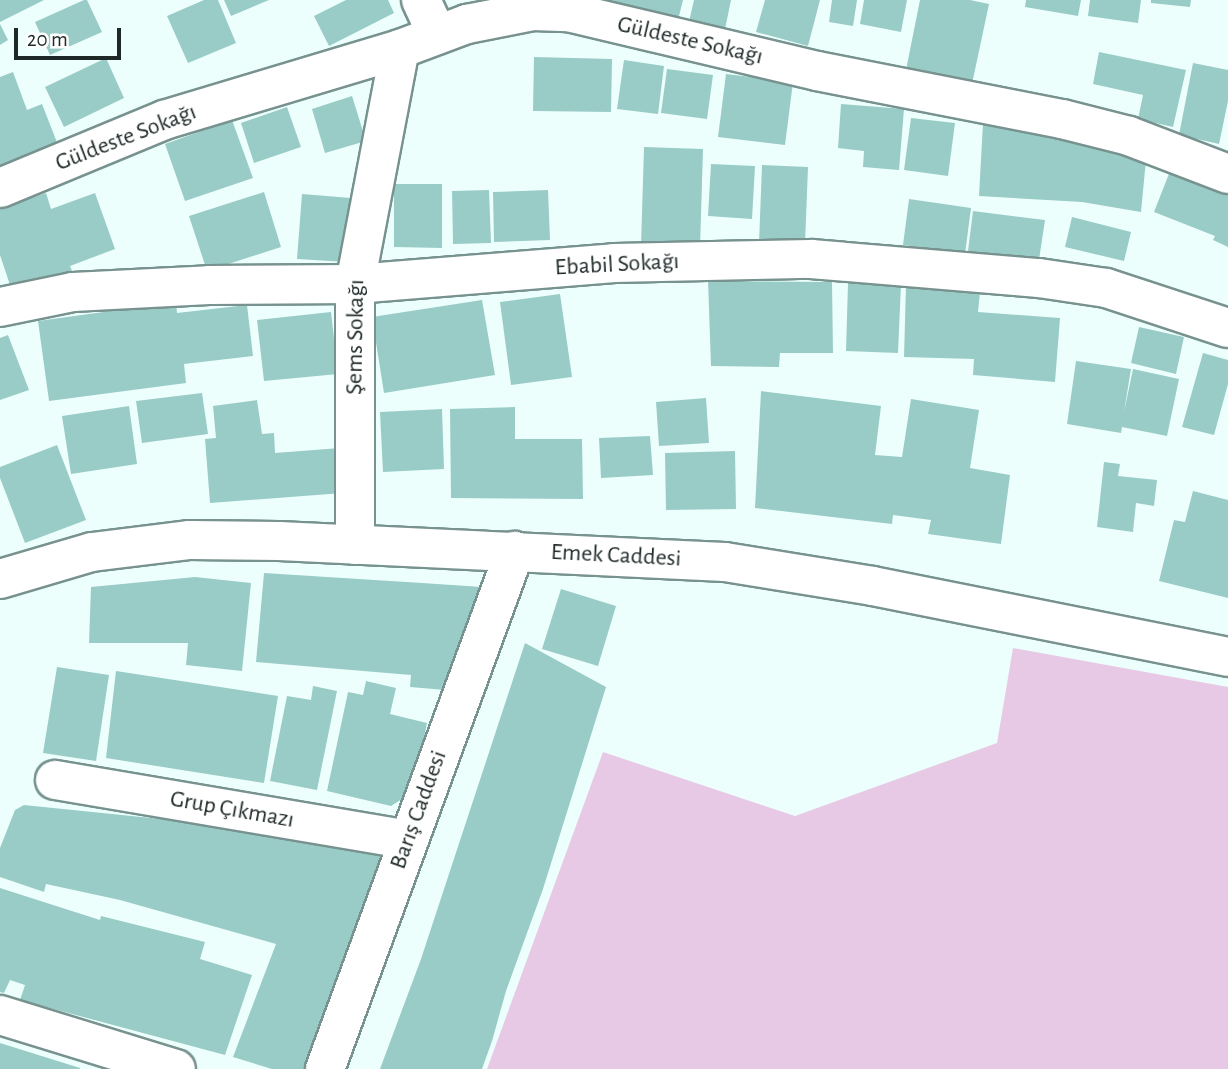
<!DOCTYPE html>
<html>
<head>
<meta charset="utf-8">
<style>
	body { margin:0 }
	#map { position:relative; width:1228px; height:1069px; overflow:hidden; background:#edfffc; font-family:"Alegreya Sans",sans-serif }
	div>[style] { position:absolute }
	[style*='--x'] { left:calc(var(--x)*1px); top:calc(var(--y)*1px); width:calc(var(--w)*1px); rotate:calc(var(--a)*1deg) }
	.green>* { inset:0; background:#e7c9e5 }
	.building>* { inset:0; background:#9accc7 }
	.roads { filter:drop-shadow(2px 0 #77928f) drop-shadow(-2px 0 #77928f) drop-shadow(0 2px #77928f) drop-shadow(0 -2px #77928f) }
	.minor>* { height:38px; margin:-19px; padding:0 19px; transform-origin:19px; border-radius:19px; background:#fff }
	span { translate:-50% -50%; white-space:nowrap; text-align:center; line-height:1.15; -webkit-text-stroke:5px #fff; paint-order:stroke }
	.street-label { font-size:24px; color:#1d2827 }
	.scale { position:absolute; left:14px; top:28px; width:107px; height:32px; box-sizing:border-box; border:4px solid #1d2827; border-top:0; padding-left:9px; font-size:21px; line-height:24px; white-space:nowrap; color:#1d2827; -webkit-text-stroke:5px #fff; paint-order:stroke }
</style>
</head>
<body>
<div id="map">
	<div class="green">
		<div style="clip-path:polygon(1013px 648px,1228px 687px,1228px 1069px,487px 1069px,603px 752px,795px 816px,997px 743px)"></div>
	</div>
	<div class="building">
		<div style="clip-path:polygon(0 0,44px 0,0 22px)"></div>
		<div style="clip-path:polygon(84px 0,87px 0,102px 32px,50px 55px,35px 22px)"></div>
		<div style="clip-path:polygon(204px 0,218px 0,236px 43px,188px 63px,167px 16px)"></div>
		<div style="clip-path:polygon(224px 0,269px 0,231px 16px)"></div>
		<div style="clip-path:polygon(346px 0,388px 0,394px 13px,329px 46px,314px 16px)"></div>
		<div style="clip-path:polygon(607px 0,683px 0,678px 20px)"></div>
		<div style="clip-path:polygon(694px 0,731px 0,724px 34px,688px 26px)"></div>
		<div style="clip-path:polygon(765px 0,820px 0,808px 46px,756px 32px)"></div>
		<div style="clip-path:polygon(832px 0,857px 0,853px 26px,829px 22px)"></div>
		<div style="clip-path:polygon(864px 0,907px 0,901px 32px,860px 24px)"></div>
		<div style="clip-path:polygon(920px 0,970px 0,989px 4px,972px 84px,906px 70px)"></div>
		<div style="clip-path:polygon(1026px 0,1081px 0,1078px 16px,1025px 7px)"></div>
		<div style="clip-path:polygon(1090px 0,1141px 0,1138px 23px,1088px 16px)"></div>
		<div style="clip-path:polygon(1151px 0,1191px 0,1190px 7px,1151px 3px)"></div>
		<div style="clip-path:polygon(0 24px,8px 40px,0 45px)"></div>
		<div style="clip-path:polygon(1099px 52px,1186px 70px,1173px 127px,1138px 119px,1143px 95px,1093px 84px)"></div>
		<div style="clip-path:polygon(534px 57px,612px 59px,611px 112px,533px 111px)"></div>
		<div style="clip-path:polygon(106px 58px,124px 98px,64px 127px,45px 87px)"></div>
		<div style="clip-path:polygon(624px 60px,664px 66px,658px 114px,617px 109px)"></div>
		<div style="clip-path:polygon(1193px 63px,1228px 70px,1228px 101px,1219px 144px,1179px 135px)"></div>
		<div style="clip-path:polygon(667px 69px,713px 75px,707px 119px,661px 113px)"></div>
		<div style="clip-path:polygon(13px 72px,27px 110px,42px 104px,58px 145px,0 168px,0 77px)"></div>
		<div style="clip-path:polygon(726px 74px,793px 82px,785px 145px,718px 137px)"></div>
		<div style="clip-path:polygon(352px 96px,366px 141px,325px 153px,312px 109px)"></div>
		<div style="clip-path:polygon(841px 104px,904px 109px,899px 170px,863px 167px,864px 151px,838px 148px)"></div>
		<div style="clip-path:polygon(287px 107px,301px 147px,254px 163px,241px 123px)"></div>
		<div style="clip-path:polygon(911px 118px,955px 123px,948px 176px,904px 170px)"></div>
		<div style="clip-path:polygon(232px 120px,253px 178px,185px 201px,165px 144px)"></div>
		<div style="clip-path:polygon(983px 123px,1086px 142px,1146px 160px,1141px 212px,1082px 202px,979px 196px)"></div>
		<div style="clip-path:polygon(644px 147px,703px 149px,700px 248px,641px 246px)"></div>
		<div style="clip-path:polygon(711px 164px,755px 166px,752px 219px,708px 216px)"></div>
		<div style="clip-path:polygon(762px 165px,808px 167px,805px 244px,759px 243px)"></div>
		<div style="clip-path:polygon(1172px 166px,1228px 188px,1228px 247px,1213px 240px,1215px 236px,1154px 212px)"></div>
		<div style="clip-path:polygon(394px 184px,442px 184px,442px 248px,394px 247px)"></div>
		<div style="clip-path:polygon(489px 190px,491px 243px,453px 244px,452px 191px)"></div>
		<div style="clip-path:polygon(548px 190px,550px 240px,494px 242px,493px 192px)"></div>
		<div style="clip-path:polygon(264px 192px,281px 247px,207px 271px,189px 216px)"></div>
		<div style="clip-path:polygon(46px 193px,51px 209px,95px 193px,115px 249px,70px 266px,72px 271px,12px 291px,0 255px,0 208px)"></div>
		<div style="clip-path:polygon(302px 194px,351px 198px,347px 262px,297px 259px)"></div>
		<div style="clip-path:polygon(909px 199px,971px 208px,965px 254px,903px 245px)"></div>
		<div style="clip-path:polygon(973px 211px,1045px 220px,1039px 260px,968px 251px)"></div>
		<div style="clip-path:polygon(1072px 217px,1131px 232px,1124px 261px,1065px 247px)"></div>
		<div style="clip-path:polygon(708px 281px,832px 282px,833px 353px,780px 353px,779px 367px,711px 366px)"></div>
		<div style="clip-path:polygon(848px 283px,901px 284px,898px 353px,846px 351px)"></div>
		<div style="clip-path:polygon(906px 285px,980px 292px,978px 312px,1060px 318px,1055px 382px,973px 375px,974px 359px,904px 357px)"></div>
		<div style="clip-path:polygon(560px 294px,572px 377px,511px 385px,500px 302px)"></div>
		<div style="clip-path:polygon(482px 300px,495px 375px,384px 393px,372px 317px)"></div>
		<div style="clip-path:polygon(176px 302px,177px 313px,247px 305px,253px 356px,184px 364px,186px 383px,49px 401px,38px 321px)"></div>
		<div style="clip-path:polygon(331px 312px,338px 374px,264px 381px,257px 320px)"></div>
		<div style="clip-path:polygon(1139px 327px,1184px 337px,1176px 374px,1131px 363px)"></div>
		<div style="clip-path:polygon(8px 335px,29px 390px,0 400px,0 338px)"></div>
		<div style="clip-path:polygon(1203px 353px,1228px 360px,1228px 384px,1214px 435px,1182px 427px)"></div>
		<div style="clip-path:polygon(1076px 361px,1131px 369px,1124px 412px,1133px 369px,1179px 379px,1167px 436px,1122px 427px,1121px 433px,1067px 424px)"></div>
		<div style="clip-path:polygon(761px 391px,881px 406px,875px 455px,902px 457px,911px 399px,979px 410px,970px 468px,1010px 475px,1001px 544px,928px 534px,931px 520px,893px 515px,892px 524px,755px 508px)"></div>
		<div style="clip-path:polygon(202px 393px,208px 434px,142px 443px,136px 401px)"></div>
		<div style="clip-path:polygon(706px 398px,709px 443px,659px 446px,656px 402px)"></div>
		<div style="clip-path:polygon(257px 400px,262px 434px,274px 433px,275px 453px,340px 448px,343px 493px,210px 503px,205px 439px,216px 438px,213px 406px)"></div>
		<div style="clip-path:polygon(129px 406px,137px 464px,71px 474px,62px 416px)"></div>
		<div style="clip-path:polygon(515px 407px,515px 439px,582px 439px,583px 499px,451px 498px,450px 409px)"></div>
		<div style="clip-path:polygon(442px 409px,444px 469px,383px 472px,380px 412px)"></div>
		<div style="clip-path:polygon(650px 436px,653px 475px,601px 478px,599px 438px)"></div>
		<div style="clip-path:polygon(57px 445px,86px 520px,25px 543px,0 478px,0 467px)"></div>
		<div style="clip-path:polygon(735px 451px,736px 509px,666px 510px,665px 453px)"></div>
		<div style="clip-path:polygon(1104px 462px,1120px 464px,1118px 476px,1157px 480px,1154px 506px,1136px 503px,1133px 532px,1097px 527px)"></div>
		<div style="clip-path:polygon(1193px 491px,1228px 500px,1228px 598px,1159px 581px,1174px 520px,1185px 522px)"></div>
		<div style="clip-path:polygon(264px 573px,422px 583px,482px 587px,445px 690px,410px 687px,411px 675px,256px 662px)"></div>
		<div style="clip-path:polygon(195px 577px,251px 583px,242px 671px,186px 665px,188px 643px,89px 643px,91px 587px)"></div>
		<div style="clip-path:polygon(561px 589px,616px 606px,598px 666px,542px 649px)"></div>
		<div style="clip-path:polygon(525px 643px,606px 687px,543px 889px,506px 991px,492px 1041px,482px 1069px,380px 1069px,421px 959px)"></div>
		<div style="clip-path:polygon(57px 667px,109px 675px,96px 761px,43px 753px)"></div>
		<div style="clip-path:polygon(116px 671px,278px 696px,264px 783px,106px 758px)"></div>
		<div style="clip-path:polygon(366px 681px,396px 688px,390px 714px,427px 723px,413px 792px,391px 806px,327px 791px,348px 692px,363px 695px)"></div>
		<div style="clip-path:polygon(313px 686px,337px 691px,317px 790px,270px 781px,287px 696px,311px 700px)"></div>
		<div style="clip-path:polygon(24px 805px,239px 827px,390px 857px,313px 1069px,272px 1069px,233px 1057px,276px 944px,120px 900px,46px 884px,44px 892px,0 877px,0 848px,15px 810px)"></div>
		<div style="clip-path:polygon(0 888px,100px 920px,101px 916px,205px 942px,200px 959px,252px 975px,225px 1055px,20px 1000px,25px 985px,10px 980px,4px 993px,0 992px)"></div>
		<div style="clip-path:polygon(0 1043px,80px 1068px,80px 1069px,0 1069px)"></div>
	</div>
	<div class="roads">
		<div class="minor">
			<div style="--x:421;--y:0;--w:38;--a:65"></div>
			<div style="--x:0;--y:188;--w:178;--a:-22.5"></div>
			<div style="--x:164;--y:120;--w:246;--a:-16.7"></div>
			<div style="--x:400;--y:49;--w:72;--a:-20.5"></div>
			<div style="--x:467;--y:24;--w:67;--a:-11.1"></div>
			<div style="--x:533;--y:11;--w:35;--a:2"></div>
			<div style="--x:568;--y:12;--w:256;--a:13.3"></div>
			<div style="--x:817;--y:71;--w:250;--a:11.1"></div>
			<div style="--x:1062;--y:119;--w:69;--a:14.2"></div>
			<div style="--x:1129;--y:136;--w:106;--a:21"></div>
			<div style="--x:0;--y:307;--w:75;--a:-11.6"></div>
			<div style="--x:73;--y:292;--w:136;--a:-2.9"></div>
			<div style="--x:209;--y:285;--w:146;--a:-0.4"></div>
			<div style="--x:355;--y:284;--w:260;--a:-4.6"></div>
			<div style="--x:614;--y:263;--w:197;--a:-1.2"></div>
			<div style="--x:811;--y:259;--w:229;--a:4.8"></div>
			<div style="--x:1039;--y:278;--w:68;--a:8.5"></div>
			<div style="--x:1106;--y:288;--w:128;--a:18.2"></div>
			<div style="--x:355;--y:545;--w:261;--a:-90"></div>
			<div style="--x:355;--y:284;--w:239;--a:-79.2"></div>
			<div style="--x:0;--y:579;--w:96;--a:-16.4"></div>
			<div style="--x:92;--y:552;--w:99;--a:-7"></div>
			<div style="--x:190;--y:540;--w:89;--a:0.6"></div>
			<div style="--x:279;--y:541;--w:446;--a:2.7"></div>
			<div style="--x:725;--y:562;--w:150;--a:9.2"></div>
			<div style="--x:873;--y:586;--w:362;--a:11.3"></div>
			<div style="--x:55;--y:780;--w:358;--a:9.6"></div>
			<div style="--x:0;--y:1015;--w:184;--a:17.1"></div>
			<div style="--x:325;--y:1069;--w:552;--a:-69.86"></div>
		</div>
	</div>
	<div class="street-label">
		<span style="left:690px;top:41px;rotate:13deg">Güldeste Sokağı</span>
		<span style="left:126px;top:138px;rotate:-21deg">Güldeste Sokağı</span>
		<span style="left:617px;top:265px;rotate:-3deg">Ebabil Sokağı</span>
		<span style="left:356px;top:337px;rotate:-89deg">Şems Sokağı</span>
		<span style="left:616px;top:556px;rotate:3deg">Emek Caddesi</span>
		<span style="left:232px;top:810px;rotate:10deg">Grup Çıkmazı</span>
		<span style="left:419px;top:810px;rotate:-70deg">Barış Caddesi</span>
	</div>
	<div class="scale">20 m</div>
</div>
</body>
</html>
